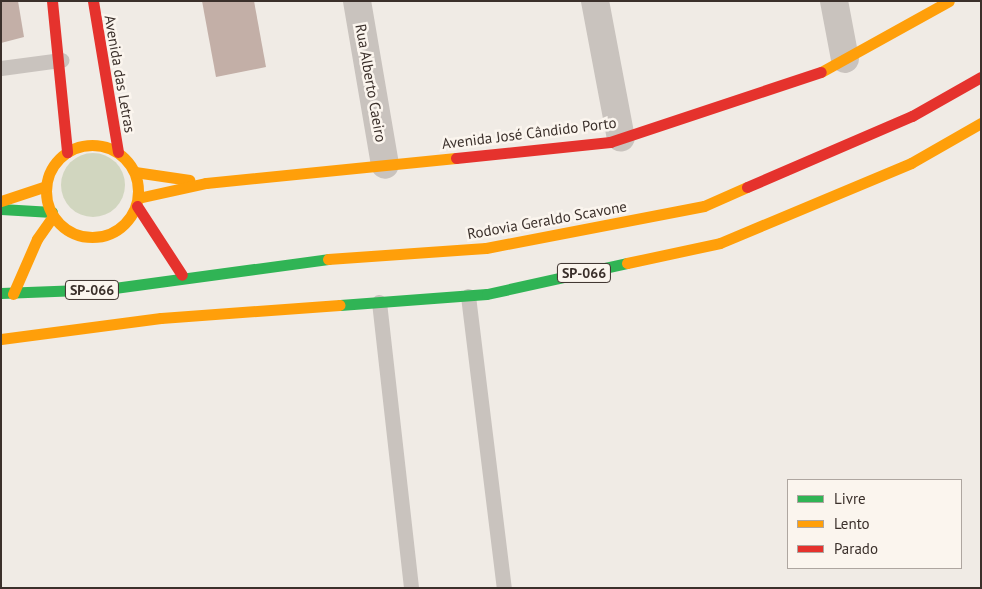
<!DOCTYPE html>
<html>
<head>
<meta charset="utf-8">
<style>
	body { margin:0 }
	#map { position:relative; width:982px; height:589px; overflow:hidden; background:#f0ebe5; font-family:"PT Sans",sans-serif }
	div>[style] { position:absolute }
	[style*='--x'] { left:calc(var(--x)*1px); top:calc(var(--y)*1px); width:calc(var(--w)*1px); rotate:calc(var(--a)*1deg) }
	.green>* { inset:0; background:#d1d6bf }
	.round { border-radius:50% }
	.building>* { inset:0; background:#c3afa7 }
	.lane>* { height:15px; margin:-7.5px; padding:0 7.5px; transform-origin:7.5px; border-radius:7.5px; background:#c9c3be }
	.street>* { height:28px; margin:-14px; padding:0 14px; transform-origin:14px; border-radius:14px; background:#c9c3be }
	.fast>* { height:11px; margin:-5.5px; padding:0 5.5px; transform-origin:5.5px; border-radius:5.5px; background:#30b455 }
	.slow>* { height:11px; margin:-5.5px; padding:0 5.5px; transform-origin:5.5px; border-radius:5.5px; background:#ff9f0a }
	.slow>.ring { margin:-5.5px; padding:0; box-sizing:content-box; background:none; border:11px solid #ff9f0a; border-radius:50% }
	.jam>* { height:11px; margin:-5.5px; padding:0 5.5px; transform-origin:5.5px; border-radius:5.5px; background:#e5322d }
	span { translate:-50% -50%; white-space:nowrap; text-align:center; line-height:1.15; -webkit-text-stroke:5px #fbf5ee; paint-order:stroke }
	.shield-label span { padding:1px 4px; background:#fbf5ee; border:1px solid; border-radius:4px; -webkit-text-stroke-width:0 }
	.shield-label { font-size:14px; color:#3b302b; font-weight:700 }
	.street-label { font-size:15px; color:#3b302b }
	.frame { position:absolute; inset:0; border:2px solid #3b302b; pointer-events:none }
	.legend { position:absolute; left:787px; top:479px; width:175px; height:90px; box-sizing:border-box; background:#fbf5ee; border:1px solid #aea6a0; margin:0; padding:6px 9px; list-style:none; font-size:15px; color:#3b302b }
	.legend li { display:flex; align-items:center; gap:10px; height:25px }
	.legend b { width:25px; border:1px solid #aea6a0 }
</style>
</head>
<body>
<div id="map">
	<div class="green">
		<div class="round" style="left:61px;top:153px;width:64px;height:64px"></div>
	</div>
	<div class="building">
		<div style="clip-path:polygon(1px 1px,18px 1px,24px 37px,1px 43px)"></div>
		<div style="clip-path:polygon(202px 1px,254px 1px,266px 67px,216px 77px)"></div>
	</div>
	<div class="lane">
		<div style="--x:1;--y:68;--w:61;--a:-7.6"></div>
		<div style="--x:468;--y:296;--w:294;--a:83"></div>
		<div style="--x:379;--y:302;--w:288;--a:83.6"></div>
	</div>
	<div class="street">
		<div style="--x:357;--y:1;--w:166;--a:80.3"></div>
		<div style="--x:595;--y:1;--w:139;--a:79.3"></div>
		<div style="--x:834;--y:1;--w:59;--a:79.3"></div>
	</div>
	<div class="fast">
		<div style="--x:1;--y:209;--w:51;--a:3.4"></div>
		<div style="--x:1;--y:293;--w:106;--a:-2.2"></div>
		<div style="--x:107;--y:289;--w:223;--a:-7.7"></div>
		<div style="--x:340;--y:305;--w:147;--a:-4.3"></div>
		<div style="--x:487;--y:294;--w:143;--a:-12.5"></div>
	</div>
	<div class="slow">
		<div style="--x:821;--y:72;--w:146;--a:-29"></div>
		<div class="ring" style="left:46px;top:145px;width:81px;height:81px"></div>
		<div style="--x:135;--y:172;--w:55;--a:8.4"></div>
		<div style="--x:138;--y:198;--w:70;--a:-12.4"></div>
		<div style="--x:206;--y:183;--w:251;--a:-5.7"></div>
		<div style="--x:1;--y:201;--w:47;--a:-18.4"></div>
		<div style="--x:328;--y:259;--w:158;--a:-4"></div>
		<div style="--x:486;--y:248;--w:222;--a:-10.9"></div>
		<div style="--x:704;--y:206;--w:47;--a:-23.8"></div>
		<div style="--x:627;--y:263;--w:95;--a:-12.1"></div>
		<div style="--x:720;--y:243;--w:207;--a:-22.7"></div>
		<div style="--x:911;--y:163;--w:81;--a:-29.7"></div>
		<div style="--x:13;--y:294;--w:60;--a:-66.4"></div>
		<div style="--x:37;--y:239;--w:28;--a:-55"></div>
		<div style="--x:1;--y:339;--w:161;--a:-7.5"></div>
		<div style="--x:161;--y:318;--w:179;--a:-4.2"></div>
	</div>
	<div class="jam">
		<div style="--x:52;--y:1;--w:152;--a:84.3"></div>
		<div style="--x:93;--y:1;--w:153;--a:80.6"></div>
		<div style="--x:456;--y:158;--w:155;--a:-5.9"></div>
		<div style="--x:610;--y:142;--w:222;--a:-18.4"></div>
		<div style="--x:747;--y:187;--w:180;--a:-23.3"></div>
		<div style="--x:912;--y:116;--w:79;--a:-29.5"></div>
		<div style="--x:137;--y:206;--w:82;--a:56.9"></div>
	</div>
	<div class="shield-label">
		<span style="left:584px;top:273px">SP-066</span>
		<span style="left:92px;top:290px">SP-066</span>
	</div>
	<div class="street-label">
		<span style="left:120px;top:74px;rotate:80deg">Avenida das Letras</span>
		<span style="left:371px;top:83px;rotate:80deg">Rua Alberto Caeiro</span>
		<span style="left:529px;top:133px;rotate:-7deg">Avenida José Cândido Porto</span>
		<span style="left:547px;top:220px;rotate:-10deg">Rodovia Geraldo Scavone</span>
	</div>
	<div class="frame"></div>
	<ul class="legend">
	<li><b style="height:6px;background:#30b455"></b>Livre</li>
	<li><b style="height:6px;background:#ff9f0a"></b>Lento</li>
	<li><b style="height:6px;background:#e5322d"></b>Parado</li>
	</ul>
</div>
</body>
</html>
